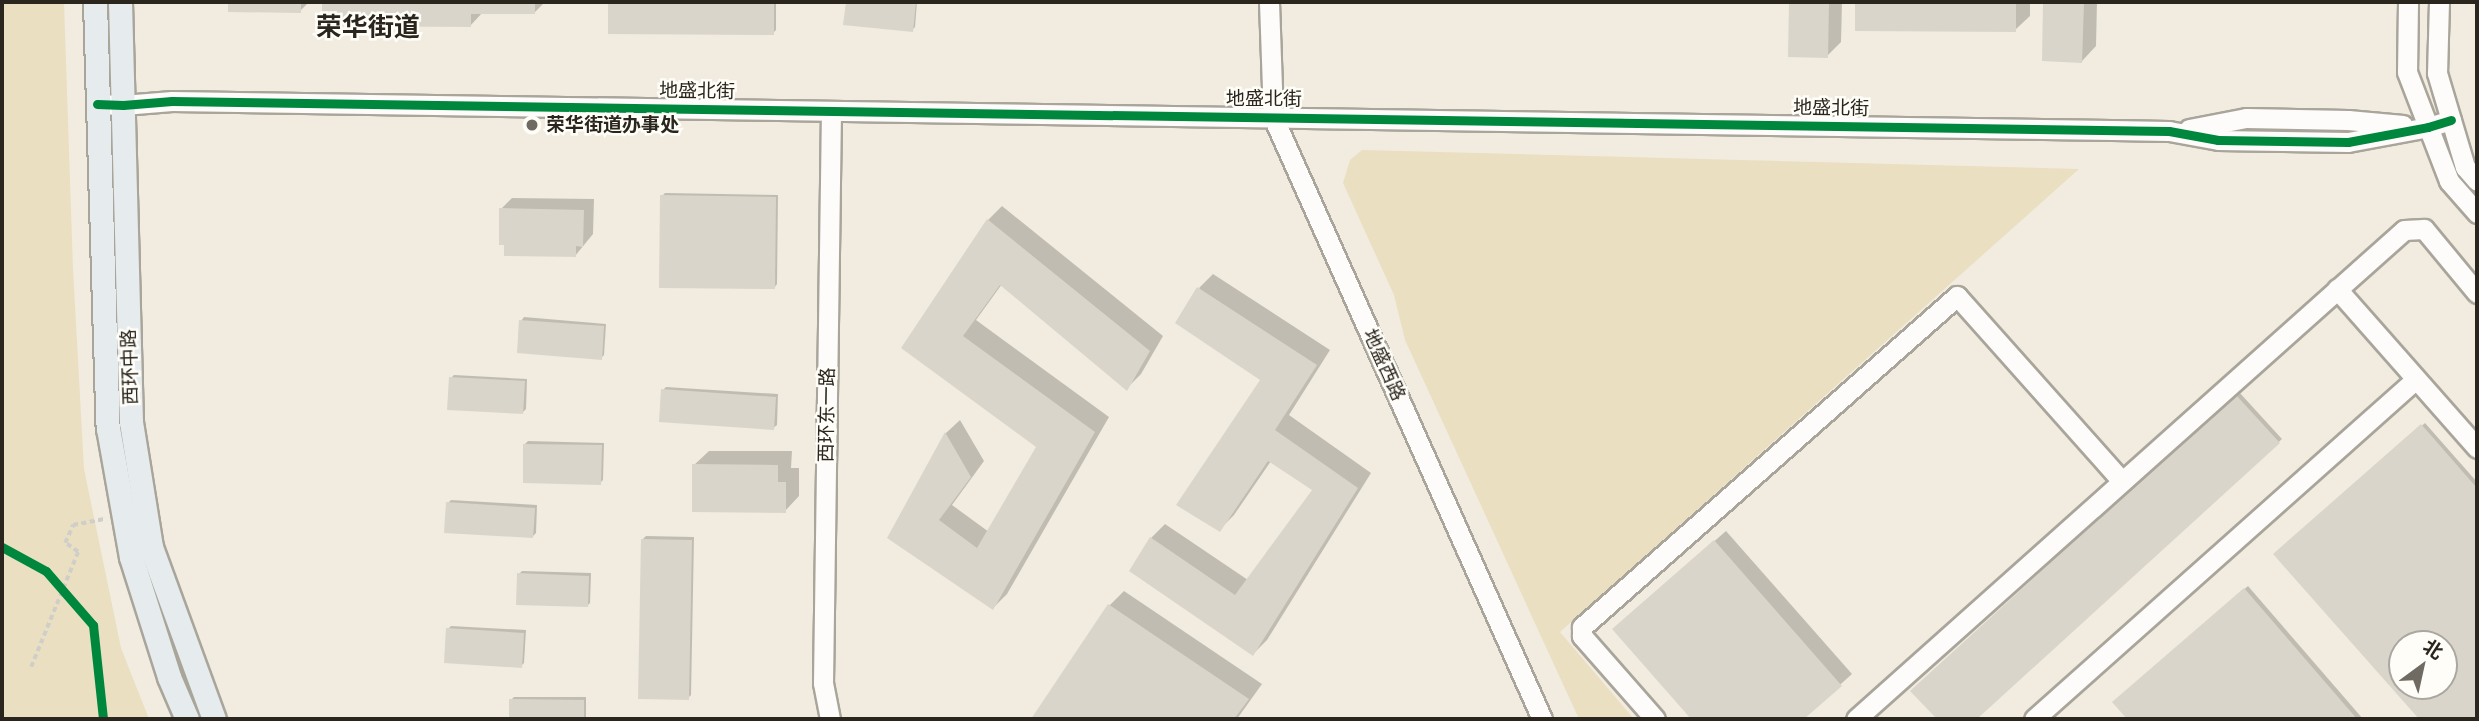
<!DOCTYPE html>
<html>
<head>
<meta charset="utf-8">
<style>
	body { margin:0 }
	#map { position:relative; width:2479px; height:721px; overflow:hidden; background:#f1ecdf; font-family:"PT Sans Narrow","Noto Sans SC",sans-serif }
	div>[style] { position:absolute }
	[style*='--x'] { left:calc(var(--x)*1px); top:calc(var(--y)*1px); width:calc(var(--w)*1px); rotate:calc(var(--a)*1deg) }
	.green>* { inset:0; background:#eadfc1 }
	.shadow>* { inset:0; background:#0003 }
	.building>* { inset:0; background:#dad5cb }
	.path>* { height:3.5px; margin-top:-1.75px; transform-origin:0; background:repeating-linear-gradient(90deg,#cfcec9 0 5px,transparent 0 8.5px) }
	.roads { filter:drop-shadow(2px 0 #a9a59b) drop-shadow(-2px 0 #a9a59b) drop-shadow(0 2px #a9a59b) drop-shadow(0 -2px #a9a59b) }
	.minor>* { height:19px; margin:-9.5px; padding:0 9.5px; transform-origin:9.5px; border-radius:9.5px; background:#fdfcfa }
	.major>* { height:23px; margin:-11.5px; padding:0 11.5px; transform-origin:11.5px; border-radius:11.5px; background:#e6eced }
	.cycleway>* { height:9px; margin:-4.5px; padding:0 4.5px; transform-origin:4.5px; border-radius:4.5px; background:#00873e }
	.dots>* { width:19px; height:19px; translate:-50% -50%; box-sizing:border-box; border:4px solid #fffdf8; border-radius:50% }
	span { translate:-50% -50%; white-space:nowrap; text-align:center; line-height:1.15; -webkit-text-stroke:5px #fffdf8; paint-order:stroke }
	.street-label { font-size:19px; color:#2a261e }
	.poi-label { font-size:19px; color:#2a261e; font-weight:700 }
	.left { translate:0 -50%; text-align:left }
	.district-label { font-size:26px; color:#2a261e; font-weight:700 }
	.frame { position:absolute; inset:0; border:4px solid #2a261e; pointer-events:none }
	.north { position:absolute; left:2388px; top:630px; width:70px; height:70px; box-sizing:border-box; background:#fffdf8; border:2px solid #aaa7a1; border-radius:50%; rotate:33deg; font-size:19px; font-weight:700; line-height:28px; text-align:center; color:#2a261e }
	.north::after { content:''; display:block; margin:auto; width:24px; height:32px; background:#706b62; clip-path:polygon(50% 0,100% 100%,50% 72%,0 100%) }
</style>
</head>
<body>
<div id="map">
	<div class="green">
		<div style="clip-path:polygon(2px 2px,64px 2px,73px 269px,84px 469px,121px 648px,149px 719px,2px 719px)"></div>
		<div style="clip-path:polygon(1362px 150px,2079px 169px,1560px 632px,1634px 719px,1579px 719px,1405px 340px,1394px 295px,1343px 183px,1350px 160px)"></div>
	</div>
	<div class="shadow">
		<div style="clip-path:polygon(230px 2px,309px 2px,300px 11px,230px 10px)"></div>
		<div style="clip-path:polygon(324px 2px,545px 2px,534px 13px,483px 12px,470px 26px,324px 24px)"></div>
		<div style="clip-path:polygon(610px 2px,776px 2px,776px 30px,773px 33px,610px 32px)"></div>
		<div style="clip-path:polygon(847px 2px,917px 2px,915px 27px,912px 30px,845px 23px)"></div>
		<div style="clip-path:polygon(1791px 2px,1842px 2px,1841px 42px,1827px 56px,1790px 55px)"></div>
		<div style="clip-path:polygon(1857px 2px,2030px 2px,2030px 16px,2015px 30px,1857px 29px)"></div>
		<div style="clip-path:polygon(2045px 2px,2097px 2px,2096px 46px,2082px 61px,2044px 60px)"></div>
		<div style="clip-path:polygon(665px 193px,778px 195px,777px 284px,774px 288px,662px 196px)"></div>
		<div style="clip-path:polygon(512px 198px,594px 199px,593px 234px,575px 256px,501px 209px)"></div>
		<div style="clip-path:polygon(1002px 206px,1163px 336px,1141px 374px,1127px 388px,1002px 284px,976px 320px,1109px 417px,1007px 594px,993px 608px,889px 537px,946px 433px,960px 420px,984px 461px,952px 505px,989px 532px,1039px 447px,904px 348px,988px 220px)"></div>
		<div style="clip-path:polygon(1213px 274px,1330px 350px,1289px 415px,1371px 473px,1267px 640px,1253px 654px,1151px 538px,1165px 524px,1248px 580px,1315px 490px,1271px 461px,1234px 515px,1219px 530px,1262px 379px,1199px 288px)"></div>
		<div style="clip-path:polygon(524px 317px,606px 324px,604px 355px,601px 358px,521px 321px)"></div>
		<div style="clip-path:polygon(454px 375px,527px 379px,526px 409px,523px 412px,451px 378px)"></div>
		<div style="clip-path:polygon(666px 387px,778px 394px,777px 425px,773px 428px,663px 390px)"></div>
		<div style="clip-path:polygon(2239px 392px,2282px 439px,1975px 719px,1939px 719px,1913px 691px)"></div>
		<div style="clip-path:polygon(evenodd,2425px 423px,2477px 482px,2477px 719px,2421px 719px,2276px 554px,2425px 423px,2402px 644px,2444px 644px,2444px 686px,2402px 686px,2402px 644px)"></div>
		<div style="clip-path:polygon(528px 441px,604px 443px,603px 480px,600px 483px,525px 444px)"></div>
		<div style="clip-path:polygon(709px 451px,792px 451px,791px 468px,799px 468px,799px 496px,785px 511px,694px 465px)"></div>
		<div style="clip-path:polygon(451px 500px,537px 505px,536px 533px,533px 536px,448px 503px)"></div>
		<div style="clip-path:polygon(1726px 531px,1852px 674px,1802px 719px,1693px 719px,1614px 629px)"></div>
		<div style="clip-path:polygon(646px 536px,694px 537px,691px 695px,688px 698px,643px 539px)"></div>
		<div style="clip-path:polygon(522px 571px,591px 573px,590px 603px,587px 606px,519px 574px)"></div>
		<div style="clip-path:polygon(2248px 586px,2363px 719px,2129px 719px,2114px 702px)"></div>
		<div style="clip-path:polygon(1124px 591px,1262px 684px,1237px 719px,1033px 719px,1109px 606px)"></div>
		<div style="clip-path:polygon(451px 626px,526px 630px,524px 663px,521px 666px,448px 629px)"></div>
		<div style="clip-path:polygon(514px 697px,586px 697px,586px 719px,511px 719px,511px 700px)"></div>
	</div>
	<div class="building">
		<div style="clip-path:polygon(228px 2px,301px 2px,301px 13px,228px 12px)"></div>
		<div style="clip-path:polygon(322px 2px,535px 2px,535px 14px,471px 14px,471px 27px,322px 26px)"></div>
		<div style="clip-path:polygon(608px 2px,774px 2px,774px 35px,608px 34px)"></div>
		<div style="clip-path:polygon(846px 2px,916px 2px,913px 32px,843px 25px)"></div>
		<div style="clip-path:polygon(1789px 2px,1829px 2px,1828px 58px,1788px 57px)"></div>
		<div style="clip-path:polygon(1855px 2px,2016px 2px,2016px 32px,1855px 31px)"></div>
		<div style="clip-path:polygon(2043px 2px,2084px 2px,2082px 63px,2042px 61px)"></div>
		<div style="clip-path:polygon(660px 195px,776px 197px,775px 289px,659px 288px)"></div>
		<div style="clip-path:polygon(499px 208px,584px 210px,583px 247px,576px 246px,576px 257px,504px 256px,504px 245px,499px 245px)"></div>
		<div style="clip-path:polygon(987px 219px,1150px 351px,1127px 391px,1000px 285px,963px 336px,1095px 432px,993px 610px,887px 538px,945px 432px,971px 477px,939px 520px,977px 548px,1036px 447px,901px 348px)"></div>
		<div style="clip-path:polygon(1197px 287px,1317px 365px,1275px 430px,1358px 488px,1253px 656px,1129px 571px,1150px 537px,1235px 595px,1312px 490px,1268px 461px,1220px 532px,1176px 505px,1260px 380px,1175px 323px)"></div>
		<div style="clip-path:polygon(519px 320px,604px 326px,602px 360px,517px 353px)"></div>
		<div style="clip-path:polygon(449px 377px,525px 381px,523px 414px,447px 410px)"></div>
		<div style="clip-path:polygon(661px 389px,776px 397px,774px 430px,659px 422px)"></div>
		<div style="clip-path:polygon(2235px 394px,2280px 443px,1977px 719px,1937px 719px,1910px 691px)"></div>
		<div style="clip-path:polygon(evenodd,2421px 424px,2477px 488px,2477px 719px,2419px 719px,2273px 554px,2421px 424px,2402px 644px,2444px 644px,2444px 686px,2402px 686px,2402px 644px)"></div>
		<div style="clip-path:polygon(523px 444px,602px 445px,601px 485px,523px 483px)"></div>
		<div style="clip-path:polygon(692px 464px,778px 465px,778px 482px,786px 482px,786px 513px,692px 512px)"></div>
		<div style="clip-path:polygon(446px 502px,535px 508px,533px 538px,444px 533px)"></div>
		<div style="clip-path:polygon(641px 539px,692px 540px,689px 700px,638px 699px)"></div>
		<div style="clip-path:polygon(1714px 540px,1842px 686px,1804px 719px,1691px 719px,1612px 629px)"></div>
		<div style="clip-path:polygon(517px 573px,589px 576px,588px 607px,516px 605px)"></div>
		<div style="clip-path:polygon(2244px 588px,2357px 719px,2127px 719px,2112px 702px)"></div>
		<div style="clip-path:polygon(1108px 604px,1249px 699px,1234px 719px,1031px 719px)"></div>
		<div style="clip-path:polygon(446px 628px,524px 633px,522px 668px,444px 663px)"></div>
		<div style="clip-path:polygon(509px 699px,584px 700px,584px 719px,509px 719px)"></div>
	</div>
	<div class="path">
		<div style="--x:31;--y:667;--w:124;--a:-67.8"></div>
		<div style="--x:78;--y:552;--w:16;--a:-145"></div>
		<div style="--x:65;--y:543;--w:20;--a:-66"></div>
		<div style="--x:73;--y:525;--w:33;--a:-11"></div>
	</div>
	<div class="roads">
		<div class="minor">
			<div style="--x:1269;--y:2;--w:115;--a:88"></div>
			<div style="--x:1273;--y:117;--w:659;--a:65.92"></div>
			<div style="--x:2408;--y:2;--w:70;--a:90.8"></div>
			<div style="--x:2407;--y:72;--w:117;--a:68.9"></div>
			<div style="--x:2449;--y:181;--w:43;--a:48.8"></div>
			<div style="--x:2439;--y:2;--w:71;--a:91.6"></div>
			<div style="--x:2437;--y:73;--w:98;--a:73.4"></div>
			<div style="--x:2465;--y:167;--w:18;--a:49"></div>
			<div style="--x:97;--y:104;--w:26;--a:2"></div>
			<div style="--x:123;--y:105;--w:49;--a:-4.7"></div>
			<div style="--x:172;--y:101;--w:1997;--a:0.86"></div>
			<div style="--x:2169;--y:131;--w:50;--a:10.4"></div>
			<div style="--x:2218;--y:140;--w:130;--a:0.9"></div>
			<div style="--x:2348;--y:142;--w:81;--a:-10.6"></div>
			<div style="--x:2428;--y:127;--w:24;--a:-17"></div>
			<div style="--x:2189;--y:129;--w:58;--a:-10.9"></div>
			<div style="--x:2246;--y:118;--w:102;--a:1.1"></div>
			<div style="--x:2348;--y:120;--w:55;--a:5.2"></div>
			<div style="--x:2337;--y:289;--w:212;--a:48.6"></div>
			<div style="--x:830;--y:719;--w:37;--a:-101"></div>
			<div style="--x:823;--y:683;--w:572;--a:-89.2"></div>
			<div style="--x:1655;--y:719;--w:111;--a:-131.3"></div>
			<div style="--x:1582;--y:636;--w:9;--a:-90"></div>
			<div style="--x:1582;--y:627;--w:500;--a:-41.43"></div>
			<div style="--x:1957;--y:296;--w:248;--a:48.3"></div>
			<div style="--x:1856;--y:719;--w:734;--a:-41.74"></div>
			<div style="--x:2404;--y:230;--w:20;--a:-3"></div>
			<div style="--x:2424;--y:229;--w:83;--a:50.4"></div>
			<div style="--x:2034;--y:719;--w:511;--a:-41.67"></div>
		</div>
		<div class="major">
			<div style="--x:95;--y:2;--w:426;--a:88.3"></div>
			<div style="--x:108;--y:428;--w:131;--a:79.9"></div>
			<div style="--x:131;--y:557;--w:126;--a:72.4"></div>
			<div style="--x:169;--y:677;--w:46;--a:66.8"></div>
			<div style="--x:120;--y:2;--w:420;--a:88.5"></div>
			<div style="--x:131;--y:422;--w:127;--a:80.9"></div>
			<div style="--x:151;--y:547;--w:183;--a:69.9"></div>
		</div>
	</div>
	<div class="cycleway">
		<div style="--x:97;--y:104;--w:26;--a:2"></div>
		<div style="--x:123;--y:105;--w:49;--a:-4.7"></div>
		<div style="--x:172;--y:101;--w:1997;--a:0.86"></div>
		<div style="--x:2169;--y:131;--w:50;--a:10.4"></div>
		<div style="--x:2218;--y:140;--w:130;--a:0.9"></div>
		<div style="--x:2348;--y:142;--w:81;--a:-10.6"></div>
		<div style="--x:2428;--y:127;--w:24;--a:-17"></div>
		<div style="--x:2;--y:547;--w:50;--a:28.6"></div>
		<div style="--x:46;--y:571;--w:72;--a:49"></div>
		<div style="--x:93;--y:625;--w:95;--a:83.9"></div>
	</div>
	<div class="dots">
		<div style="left:532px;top:125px;background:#706b62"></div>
	</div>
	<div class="street-label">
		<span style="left:697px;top:91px;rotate:1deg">地盛北街</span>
		<span style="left:1264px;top:99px">地盛北街</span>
		<span style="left:1831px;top:108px;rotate:1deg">地盛北街</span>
		<span style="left:1384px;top:365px;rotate:66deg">地盛西路</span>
		<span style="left:130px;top:367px;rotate:-92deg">西环中路</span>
		<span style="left:827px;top:415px;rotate:-89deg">西环东一路</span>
	</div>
	<div class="poi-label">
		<span class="left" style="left:546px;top:125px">荣华街道办事处</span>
	</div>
	<div class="district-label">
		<span style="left:368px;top:27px">荣华街道</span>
	</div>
	<div class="frame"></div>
	<div class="north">北</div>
</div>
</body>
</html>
